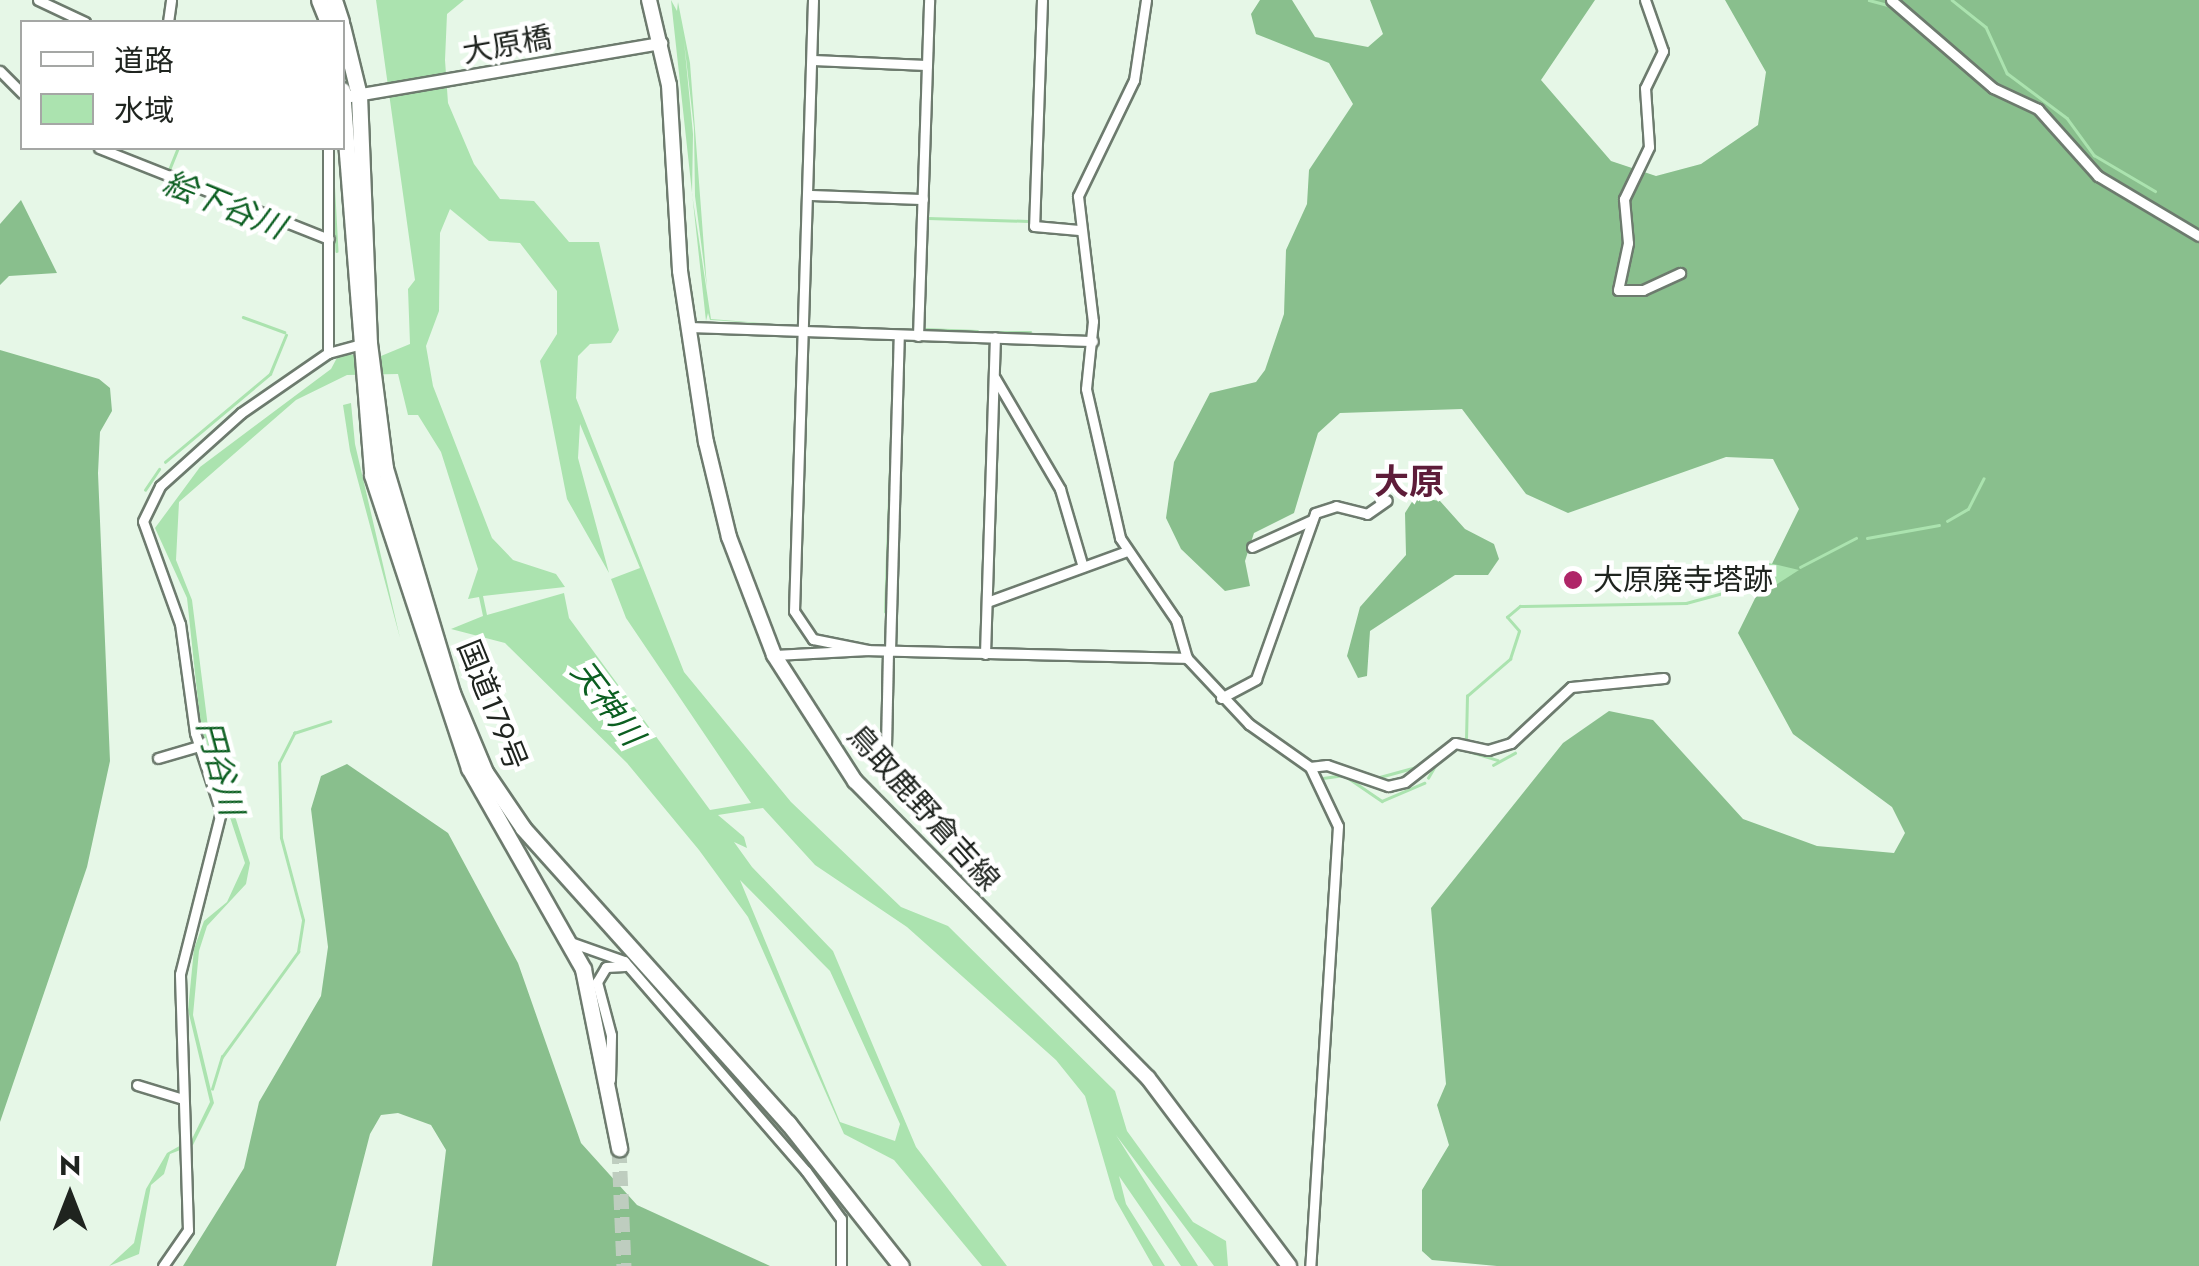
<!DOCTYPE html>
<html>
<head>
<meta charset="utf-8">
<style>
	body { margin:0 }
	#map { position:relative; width:2199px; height:1266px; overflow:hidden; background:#e6f7e7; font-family:Jost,"Noto Sans JP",sans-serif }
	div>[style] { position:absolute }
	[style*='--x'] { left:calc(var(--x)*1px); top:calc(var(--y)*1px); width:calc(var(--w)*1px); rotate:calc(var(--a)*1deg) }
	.forest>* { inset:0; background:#89bf8d }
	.water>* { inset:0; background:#abe3af }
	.stream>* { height:2.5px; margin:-1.25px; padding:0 1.25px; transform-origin:1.25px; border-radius:1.25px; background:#abe3af }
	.trunk-tunnel>* { height:15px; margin-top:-7.5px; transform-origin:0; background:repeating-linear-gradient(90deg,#becdbf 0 15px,transparent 0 23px) }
	.roads { filter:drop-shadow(2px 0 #6d7b6e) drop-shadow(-2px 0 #6d7b6e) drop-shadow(0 2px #6d7b6e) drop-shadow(0 -2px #6d7b6e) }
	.minor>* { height:9px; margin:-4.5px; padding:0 4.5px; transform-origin:4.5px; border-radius:4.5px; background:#fff }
	.tertiary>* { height:11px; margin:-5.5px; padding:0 5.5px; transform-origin:5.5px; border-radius:5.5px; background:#fff }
	.primary>* { height:14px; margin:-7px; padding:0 7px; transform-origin:7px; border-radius:7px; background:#fff }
	.trunk>* { height:15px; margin:-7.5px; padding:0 7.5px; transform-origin:7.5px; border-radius:7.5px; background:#fff }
	.dots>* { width:28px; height:28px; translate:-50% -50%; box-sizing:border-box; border:5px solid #fff; border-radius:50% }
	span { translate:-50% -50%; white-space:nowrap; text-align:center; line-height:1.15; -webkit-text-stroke:9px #fff; paint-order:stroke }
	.street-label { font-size:30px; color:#1f241f }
	.poi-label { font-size:30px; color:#1f241f }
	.left { translate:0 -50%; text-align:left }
	.water-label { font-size:32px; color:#0c5f21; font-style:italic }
	.quarter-label { font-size:35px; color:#5e1c39; font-weight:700 }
	.legend { position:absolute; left:20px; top:20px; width:325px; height:130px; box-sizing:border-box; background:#fff; border:2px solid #a5a7a5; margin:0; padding:12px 18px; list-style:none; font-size:30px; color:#1f241f }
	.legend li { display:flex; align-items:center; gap:20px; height:50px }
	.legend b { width:50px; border:2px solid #a5a7a5 }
	.north { position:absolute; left:20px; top:1146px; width:100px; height:100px; -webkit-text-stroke:8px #fff; paint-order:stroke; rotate:0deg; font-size:28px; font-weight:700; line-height:40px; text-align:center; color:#1f241f }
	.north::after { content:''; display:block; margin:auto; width:35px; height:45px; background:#1f241f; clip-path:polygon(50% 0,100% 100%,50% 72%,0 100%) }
</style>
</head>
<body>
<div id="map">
	<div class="forest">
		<div style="clip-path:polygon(1260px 0,1292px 0,1315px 37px,1368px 47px,1383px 34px,1370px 0,1595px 0,1541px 80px,1611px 161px,1656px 176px,1701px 164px,1758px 125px,1766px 72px,1725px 0,2199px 0,2199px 1266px,1497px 1266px,1432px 1260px,1422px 1251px,1422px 1190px,1449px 1145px,1437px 1105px,1446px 1084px,1431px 908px,1563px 743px,1609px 711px,1653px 720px,1743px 819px,1817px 846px,1894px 853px,1905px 833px,1892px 807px,1793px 734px,1738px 633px,1799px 509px,1773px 459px,1726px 457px,1568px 513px,1526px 494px,1462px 409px,1340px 413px,1318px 433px,1294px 513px,1254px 533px,1245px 561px,1250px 586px,1225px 591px,1181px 549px,1166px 518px,1174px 462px,1210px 393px,1256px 382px,1265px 370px,1284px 314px,1286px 250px,1307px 204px,1309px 170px,1353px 104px,1329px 63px,1256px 34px,1251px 14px)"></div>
		<div style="clip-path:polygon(21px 200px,57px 273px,9px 276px,0 285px,0 224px)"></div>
		<div style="clip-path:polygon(0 350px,99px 379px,110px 388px,112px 411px,100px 432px,98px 473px,110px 761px,87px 867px,0 1122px)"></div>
		<div style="clip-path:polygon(1415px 497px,1440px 501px,1465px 529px,1494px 544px,1499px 559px,1488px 575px,1455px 575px,1370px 631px,1367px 676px,1358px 678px,1347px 656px,1360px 607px,1406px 555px,1405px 513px)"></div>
		<div style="clip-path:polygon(347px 764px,448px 833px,518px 963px,581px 1143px,637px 1205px,770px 1266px,432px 1266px,446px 1150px,431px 1125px,398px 1113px,381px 1115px,370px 1134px,336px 1266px,183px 1266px,244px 1168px,259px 1102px,321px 996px,328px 947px,311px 809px,321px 776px)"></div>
	</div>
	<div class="water">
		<div style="clip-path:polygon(evenodd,376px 0,464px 0,447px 14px,445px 60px,448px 103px,474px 164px,500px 199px,534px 201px,569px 242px,599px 242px,619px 330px,611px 343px,590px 344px,578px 356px,576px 398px,684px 672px,791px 802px,901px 907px,948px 926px,1115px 1091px,1127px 1131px,1193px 1222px,1226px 1241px,1228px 1266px,1214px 1266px,1116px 1135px,1198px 1266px,1181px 1266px,1119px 1176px,1126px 1204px,1165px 1266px,1153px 1266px,1115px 1199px,1085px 1096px,1056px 1060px,907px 927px,815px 865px,763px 808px,718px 815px,744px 837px,747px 848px,734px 842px,752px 867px,833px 951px,916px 1147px,1007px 1266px,982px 1266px,894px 1160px,844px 1134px,748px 917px,699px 850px,627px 763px,505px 643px,451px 629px,483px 616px,479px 597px,468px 599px,478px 569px,441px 452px,418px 415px,408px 415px,398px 374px,347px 375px,296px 400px,179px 502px,176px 560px,192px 600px,209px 735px,250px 863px,246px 884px,207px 926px,199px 951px,193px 1015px,214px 1103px,193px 1145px,170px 1154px,164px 1174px,151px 1185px,139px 1254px,109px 1266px,134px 1243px,146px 1189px,167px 1153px,192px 1139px,210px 1102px,188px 1010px,194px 949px,204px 921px,227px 902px,245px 863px,201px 729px,187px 598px,155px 528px,200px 467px,331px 369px,339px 354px,381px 356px,410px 344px,408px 289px,415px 280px,376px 0,450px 209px,489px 241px,520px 243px,557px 291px,557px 334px,540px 361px,567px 499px,609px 573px,578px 458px,580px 424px,640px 568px,611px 579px,626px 618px,751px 803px,710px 810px,569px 618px,564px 593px,487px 615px,483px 596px,565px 587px,556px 574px,513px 560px,492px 538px,433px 386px,426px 346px,439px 311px,440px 233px,450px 209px,376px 0,740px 880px,830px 971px,900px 1124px,895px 1141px,840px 1122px,740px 880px)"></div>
		<div style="clip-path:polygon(671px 0,677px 11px,678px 2px,690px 63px,707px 288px,695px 196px,694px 128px,684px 41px,693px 134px,692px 194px,711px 319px,798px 326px,712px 320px,710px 320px,708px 313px,706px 321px)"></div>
		<div style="clip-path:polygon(351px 403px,355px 444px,400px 638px,350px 451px,343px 405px)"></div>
		<div style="clip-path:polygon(1769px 563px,1799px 570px,1762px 594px,1753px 571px)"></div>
	</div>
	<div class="stream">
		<div style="--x:1869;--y:0;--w:20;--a:15"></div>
		<div style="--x:1952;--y:0;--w:43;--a:38.5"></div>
		<div style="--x:1986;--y:27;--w:51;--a:65.5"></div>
		<div style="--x:2007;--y:73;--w:75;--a:36.9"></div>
		<div style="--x:2067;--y:118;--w:46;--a:53.9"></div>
		<div style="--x:2094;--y:155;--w:71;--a:30.5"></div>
		<div style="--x:332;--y:159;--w:92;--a:86.9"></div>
		<div style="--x:169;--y:170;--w:24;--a:-68"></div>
		<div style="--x:928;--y:218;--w:100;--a:1.7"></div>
		<div style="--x:243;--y:317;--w:44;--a:20.1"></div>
		<div style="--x:925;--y:329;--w:52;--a:2.2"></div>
		<div style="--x:985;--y:332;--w:46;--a:0"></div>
		<div style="--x:165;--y:462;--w:137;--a:-40"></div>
		<div style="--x:270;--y:374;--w:42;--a:-67.7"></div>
		<div style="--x:145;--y:490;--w:25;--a:-56"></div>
		<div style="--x:1947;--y:521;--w:24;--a:-30"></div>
		<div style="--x:1968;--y:509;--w:34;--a:-63"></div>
		<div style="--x:1867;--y:538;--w:73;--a:-10.2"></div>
		<div style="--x:1800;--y:567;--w:63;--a:-27.4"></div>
		<div style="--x:885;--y:612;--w:263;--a:-88"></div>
		<div style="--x:1466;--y:740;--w:44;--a:-88.7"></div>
		<div style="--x:1467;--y:696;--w:57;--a:-40.7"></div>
		<div style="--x:1510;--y:659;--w:29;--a:-72"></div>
		<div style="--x:1519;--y:631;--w:18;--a:-131"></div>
		<div style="--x:1507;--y:617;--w:17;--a:-40"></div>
		<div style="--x:1520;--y:606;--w:166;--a:-1"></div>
		<div style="--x:1686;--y:603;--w:54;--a:-15.1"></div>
		<div style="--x:1465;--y:750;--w:34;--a:17"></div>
		<div style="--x:1493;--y:765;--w:25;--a:-29"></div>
		<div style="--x:1323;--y:778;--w:21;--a:-8"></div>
		<div style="--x:1344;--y:775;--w:46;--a:34.4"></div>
		<div style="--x:1382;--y:801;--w:46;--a:-23.2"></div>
		<div style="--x:1376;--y:778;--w:46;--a:-15.3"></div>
		<div style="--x:1428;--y:778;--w:20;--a:-60"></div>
		<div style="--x:212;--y:1089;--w:34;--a:-73"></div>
		<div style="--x:222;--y:1057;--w:130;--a:-54.1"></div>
		<div style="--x:298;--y:952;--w:32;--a:-81"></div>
		<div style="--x:303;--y:920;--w:85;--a:-105"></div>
		<div style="--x:281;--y:838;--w:75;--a:-91.5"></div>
		<div style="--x:279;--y:763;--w:34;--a:-63"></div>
		<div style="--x:294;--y:733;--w:38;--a:-18"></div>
	</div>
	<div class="trunk-tunnel">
		<div style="--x:619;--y:1148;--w:118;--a:87.6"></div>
	</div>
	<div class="roads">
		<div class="minor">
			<div style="--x:38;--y:0;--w:52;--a:25.1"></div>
			<div style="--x:813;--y:0;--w:611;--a:91.78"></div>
			<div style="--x:794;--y:611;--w:34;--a:56"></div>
			<div style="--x:813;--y:639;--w:56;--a:11.3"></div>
			<div style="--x:1042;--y:0;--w:226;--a:92"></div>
			<div style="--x:1034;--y:226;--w:45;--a:5.1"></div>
			<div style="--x:1146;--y:0;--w:81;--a:98.5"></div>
			<div style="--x:1134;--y:80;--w:129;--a:115.8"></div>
			<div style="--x:1078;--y:196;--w:126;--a:83.2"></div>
			<div style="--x:1093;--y:321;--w:68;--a:95.9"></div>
			<div style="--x:1086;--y:389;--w:153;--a:77.1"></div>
			<div style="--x:1120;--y:538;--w:99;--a:55.7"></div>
			<div style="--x:1176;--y:620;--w:40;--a:74"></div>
			<div style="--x:1187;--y:658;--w:91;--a:46.8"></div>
			<div style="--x:1249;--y:724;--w:75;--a:35.2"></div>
			<div style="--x:1310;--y:767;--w:65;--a:64.6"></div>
			<div style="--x:1338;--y:826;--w:441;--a:93.6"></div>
			<div style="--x:1645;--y:0;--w:54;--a:70.6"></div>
			<div style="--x:1663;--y:51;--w:41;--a:115.9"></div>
			<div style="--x:1645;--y:88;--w:59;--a:86.1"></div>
			<div style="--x:1649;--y:147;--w:58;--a:115.7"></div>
			<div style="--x:1624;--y:199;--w:44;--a:84.8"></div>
			<div style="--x:1628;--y:243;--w:48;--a:102"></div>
			<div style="--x:1618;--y:290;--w:25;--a:0"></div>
			<div style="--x:1643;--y:290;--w:41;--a:-24.7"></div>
			<div style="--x:1891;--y:0;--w:135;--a:40.8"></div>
			<div style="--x:1993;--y:88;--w:50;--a:25"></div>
			<div style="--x:2038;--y:109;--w:90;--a:48.2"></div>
			<div style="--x:2098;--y:176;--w:117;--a:30.7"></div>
			<div style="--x:168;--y:22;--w:22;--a:-82"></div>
			<div style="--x:812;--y:60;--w:115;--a:2.5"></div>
			<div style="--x:0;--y:71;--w:31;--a:45"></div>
			<div style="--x:99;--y:148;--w:247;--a:21.6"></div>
			<div style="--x:328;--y:148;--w:205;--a:90"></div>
			<div style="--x:809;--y:195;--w:114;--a:2"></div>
			<div style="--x:687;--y:327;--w:406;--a:2"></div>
			<div style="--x:918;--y:336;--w:336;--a:-88.1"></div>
			<div style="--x:995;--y:378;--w:129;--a:59.6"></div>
			<div style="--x:1060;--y:489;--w:81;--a:73.6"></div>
			<div style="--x:1252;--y:547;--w:66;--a:-24.2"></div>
			<div style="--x:987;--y:602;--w:149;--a:-20"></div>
			<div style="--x:890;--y:651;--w:316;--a:-88.4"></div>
			<div style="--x:985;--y:654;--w:317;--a:-88.2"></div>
			<div style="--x:775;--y:655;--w:93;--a:-3.1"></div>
			<div style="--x:868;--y:650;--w:319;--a:1.4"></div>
			<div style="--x:1221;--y:698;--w:40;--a:-28"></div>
			<div style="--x:1256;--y:679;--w:176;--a:-70.4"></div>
			<div style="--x:1315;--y:513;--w:22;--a:-18"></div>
			<div style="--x:1336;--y:506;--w:32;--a:14"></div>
			<div style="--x:1367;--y:514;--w:24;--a:-35"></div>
			<div style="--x:886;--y:747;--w:96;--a:-88.8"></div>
			<div style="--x:158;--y:758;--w:43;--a:-16.3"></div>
			<div style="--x:1310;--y:767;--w:17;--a:-7"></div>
			<div style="--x:1327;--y:765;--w:65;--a:19"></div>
			<div style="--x:1388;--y:786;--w:17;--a:-13"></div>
			<div style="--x:1405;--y:782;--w:63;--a:-38"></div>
			<div style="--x:1455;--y:743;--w:34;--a:12"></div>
			<div style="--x:1488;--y:750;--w:24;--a:-17"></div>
			<div style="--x:1511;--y:743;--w:82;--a:-43"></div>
			<div style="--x:1571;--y:687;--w:93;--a:-5.5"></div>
			<div style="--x:573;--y:943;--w:54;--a:19.4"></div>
			<div style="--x:624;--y:961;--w:278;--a:49.1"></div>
			<div style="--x:806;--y:1171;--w:59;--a:53.9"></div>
			<div style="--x:841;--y:1219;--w:47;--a:90"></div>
			<div style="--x:610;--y:1080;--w:45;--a:-88.7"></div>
			<div style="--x:611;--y:1035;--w:55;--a:-104.8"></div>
			<div style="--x:597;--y:982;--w:17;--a:-59"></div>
			<div style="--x:606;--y:967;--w:19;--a:-3"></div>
			<div style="--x:137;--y:1085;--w:48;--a:16.9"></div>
			<div style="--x:163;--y:1266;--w:44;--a:-55.2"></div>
			<div style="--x:188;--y:1230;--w:256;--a:-91.8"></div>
			<div style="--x:180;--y:974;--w:167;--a:-75.8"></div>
			<div style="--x:221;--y:812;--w:83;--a:-108.2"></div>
			<div style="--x:195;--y:733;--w:110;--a:-97.8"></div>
			<div style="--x:180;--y:624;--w:109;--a:-109.8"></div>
			<div style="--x:143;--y:521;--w:39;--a:-64"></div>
			<div style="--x:160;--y:486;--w:109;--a:-42"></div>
			<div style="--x:241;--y:413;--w:106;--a:-34.6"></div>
			<div style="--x:328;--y:353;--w:39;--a:-15"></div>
		</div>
		<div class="tertiary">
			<div style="--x:344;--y:97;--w:322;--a:-9.7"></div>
		</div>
		<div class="primary">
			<div style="--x:649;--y:0;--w:87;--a:76.8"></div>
			<div style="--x:669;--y:85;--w:186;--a:86.6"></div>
			<div style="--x:680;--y:271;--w:173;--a:81.4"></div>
			<div style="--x:706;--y:442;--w:98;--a:76.4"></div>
			<div style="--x:729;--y:537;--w:126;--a:69.1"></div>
			<div style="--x:774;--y:655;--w:150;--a:57.3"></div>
			<div style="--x:855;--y:781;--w:417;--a:45.4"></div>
			<div style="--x:1148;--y:1078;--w:235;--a:53.1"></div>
		</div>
		<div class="trunk">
			<div style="--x:319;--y:0;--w:24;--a:68"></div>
			<div style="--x:334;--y:0;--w:23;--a:72"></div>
			<div style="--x:342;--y:26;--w:71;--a:76.2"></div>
			<div style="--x:359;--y:95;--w:248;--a:87.7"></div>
			<div style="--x:369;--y:343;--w:126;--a:82.7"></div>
			<div style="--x:385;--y:468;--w:235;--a:73.4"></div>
			<div style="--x:452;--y:693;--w:86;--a:67.3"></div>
			<div style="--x:485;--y:772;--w:68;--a:55.8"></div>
			<div style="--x:523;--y:828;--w:397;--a:48.1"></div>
			<div style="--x:788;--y:1123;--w:182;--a:51.7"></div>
			<div style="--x:342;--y:90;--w:386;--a:85.5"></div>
			<div style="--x:372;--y:475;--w:309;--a:71.7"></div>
			<div style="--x:469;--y:768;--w:231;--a:60.4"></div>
			<div style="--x:583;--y:969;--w:183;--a:78.6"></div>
		</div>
	</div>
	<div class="dots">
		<div style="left:1573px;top:580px;background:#af2668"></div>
	</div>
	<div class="street-label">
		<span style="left:507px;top:45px;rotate:-10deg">大原橋</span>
		<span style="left:492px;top:705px;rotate:68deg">国道179号</span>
		<span style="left:923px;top:808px;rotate:48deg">鳥取鹿野倉吉線</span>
	</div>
	<div class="poi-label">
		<span class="left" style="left:1593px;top:580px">大原廃寺塔跡</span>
	</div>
	<div class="water-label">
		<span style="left:224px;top:205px;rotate:22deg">絵下谷川</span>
		<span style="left:607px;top:703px;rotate:53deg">天神川</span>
		<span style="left:220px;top:768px;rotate:75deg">円谷川</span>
	</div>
	<div class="quarter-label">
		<span style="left:1409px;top:482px">大原</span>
	</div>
	<ul class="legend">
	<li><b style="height:12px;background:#fff"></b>道路</li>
	<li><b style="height:28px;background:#abe3af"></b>水域</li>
	</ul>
	<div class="north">N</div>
</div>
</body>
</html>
